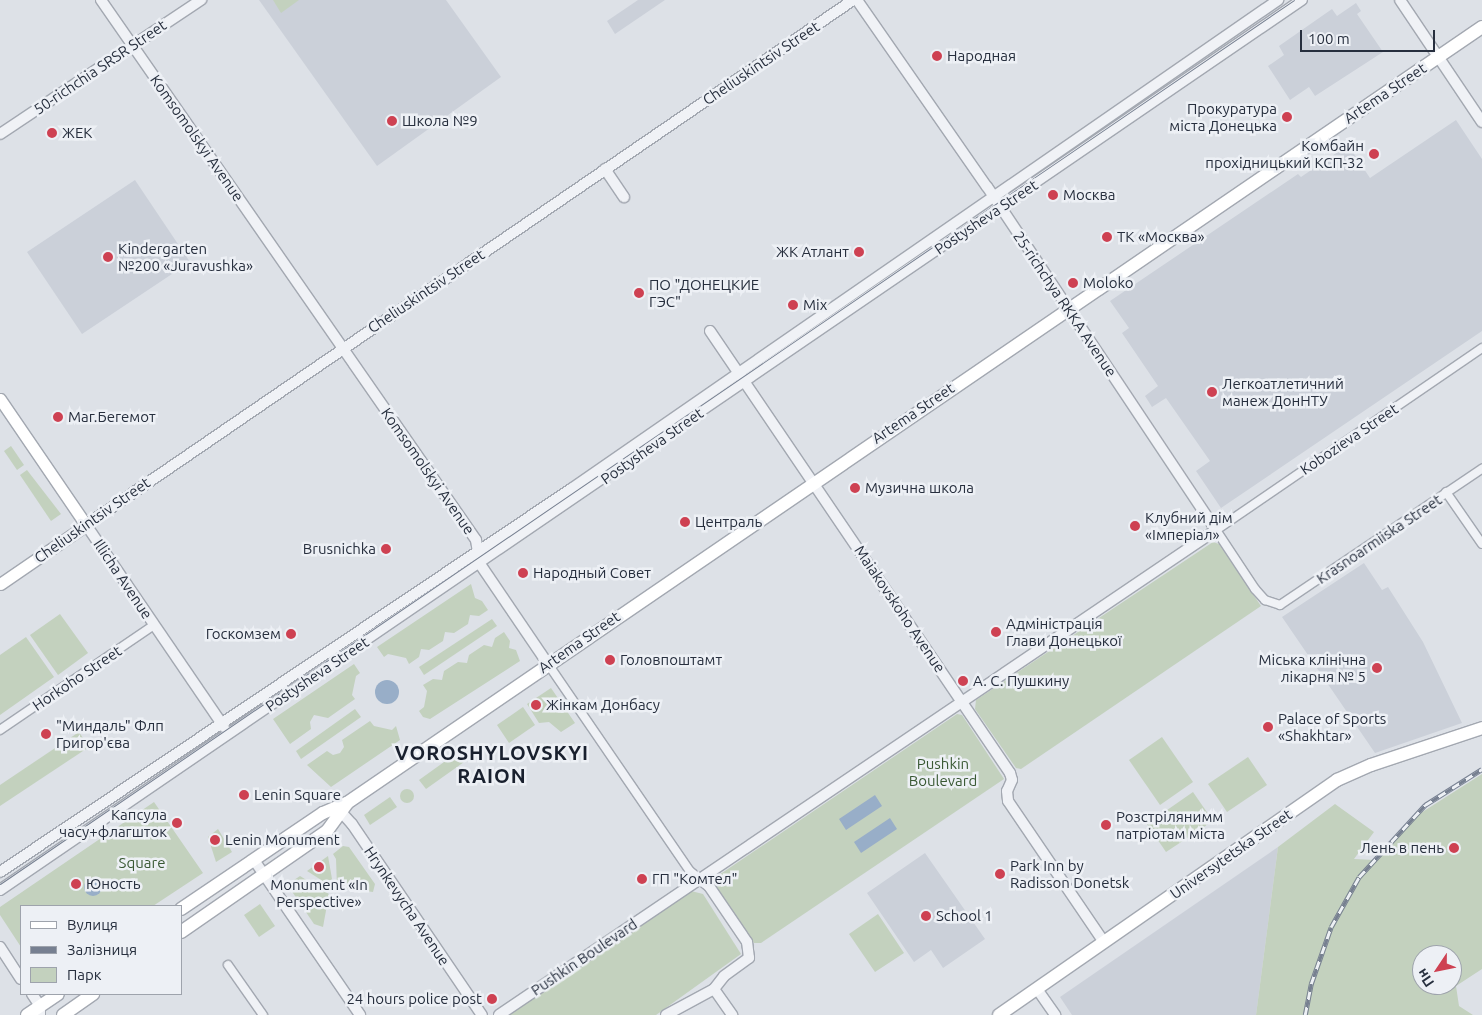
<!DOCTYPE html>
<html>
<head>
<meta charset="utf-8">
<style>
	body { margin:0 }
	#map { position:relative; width:1482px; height:1015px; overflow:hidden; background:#dde1e7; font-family:Ubuntu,sans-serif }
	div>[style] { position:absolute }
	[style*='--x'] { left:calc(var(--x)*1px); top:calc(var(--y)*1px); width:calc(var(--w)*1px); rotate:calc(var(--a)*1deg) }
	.built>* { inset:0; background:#cbd0d9 }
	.green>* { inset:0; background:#c3d1be }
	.round { border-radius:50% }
	.water>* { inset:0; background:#98aec8 }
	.roads { filter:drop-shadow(1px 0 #a3a8b1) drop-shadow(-1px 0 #a3a8b1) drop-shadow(0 1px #a3a8b1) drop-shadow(0 -1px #a3a8b1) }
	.minor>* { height:8px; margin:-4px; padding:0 4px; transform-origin:4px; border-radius:4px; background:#f0f2f6 }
	.tertiary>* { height:10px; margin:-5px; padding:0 5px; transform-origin:5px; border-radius:5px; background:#f0f2f6 }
	.secondary>* { height:11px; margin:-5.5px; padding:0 5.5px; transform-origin:5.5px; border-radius:5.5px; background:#fff }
	.primary>* { height:12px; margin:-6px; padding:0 6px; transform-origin:6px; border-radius:6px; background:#fff }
	.tram>* { height:1px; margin:-0.5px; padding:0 0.5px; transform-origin:0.5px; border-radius:0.5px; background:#778091 }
	.rail>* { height:4.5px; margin-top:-2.25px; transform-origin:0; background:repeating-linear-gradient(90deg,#edf0f5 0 8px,#778091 0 16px); box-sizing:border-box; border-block:1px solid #778091 }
	.dots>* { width:14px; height:14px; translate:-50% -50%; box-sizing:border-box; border:2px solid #edf0f5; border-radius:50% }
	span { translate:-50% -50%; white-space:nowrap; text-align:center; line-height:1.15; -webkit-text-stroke:5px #edf0f5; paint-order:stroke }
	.poi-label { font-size:15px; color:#272f3e }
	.left { translate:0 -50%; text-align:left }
	.right { translate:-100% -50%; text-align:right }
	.street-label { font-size:15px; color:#272f3e }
	.park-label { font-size:15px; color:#3a5934 }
	.district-label { font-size:20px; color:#19202e; font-weight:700; letter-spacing:1px }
	.legend { position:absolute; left:20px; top:905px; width:162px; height:90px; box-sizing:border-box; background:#edf0f5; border:1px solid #9ea3ac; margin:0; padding:6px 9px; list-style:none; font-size:15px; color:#272f3e }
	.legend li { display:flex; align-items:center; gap:10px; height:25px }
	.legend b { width:25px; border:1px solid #9ea3ac }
	.north { position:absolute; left:1412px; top:945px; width:50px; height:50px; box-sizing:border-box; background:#edf0f5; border:1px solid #9ea3ac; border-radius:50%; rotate:236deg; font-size:14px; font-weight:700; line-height:20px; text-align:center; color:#272f3e }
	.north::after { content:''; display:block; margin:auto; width:18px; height:22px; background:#ce4152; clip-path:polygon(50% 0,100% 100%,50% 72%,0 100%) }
	.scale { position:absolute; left:1300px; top:30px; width:135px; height:22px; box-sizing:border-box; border:2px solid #272f3e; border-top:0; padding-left:6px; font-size:15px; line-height:18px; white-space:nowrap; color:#272f3e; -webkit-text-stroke:4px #edf0f5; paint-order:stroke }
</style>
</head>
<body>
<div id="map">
	<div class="built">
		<div style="clip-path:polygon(259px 0,446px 0,501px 77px,377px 166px)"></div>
		<div style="clip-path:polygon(638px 0,665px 0,615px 34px,607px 21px)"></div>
		<div style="clip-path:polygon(1356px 3px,1361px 11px,1357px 14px,1383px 52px,1315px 96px,1309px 87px,1290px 100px,1268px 66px,1284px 55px,1279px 46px,1332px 9px,1337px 16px)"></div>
		<div style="clip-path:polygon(1456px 120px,1482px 159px,1482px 331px,1221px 508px,1196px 471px,1210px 461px,1166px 398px,1152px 407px,1145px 396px,1158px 386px,1122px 333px,1129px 328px,1110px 301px,1298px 174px,1301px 177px,1348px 145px,1370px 178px)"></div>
		<div style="clip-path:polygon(135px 180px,190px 262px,82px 334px,27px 252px)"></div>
		<div style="clip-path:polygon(1364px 563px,1382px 590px,1388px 587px,1423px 642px,1462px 723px,1375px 753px,1282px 617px)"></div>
		<div style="clip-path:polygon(1278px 847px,1256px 1015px,1072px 1015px,1060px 997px)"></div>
		<div style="clip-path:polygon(925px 853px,985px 939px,943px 968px,931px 950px,914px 962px,867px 893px)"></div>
	</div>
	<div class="green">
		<div style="clip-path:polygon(273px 0,299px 0,281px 13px)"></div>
		<div style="clip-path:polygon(11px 446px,24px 465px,17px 470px,4px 451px)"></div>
		<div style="clip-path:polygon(27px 470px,61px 514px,51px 521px,20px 475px)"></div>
		<div style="clip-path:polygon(1213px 542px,1219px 544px,1261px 606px,1021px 769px,1016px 768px,975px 709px,976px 700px)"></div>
		<div style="clip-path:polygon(471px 584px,475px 598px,482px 601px,488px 610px,479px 616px,470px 615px,468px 624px,454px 633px,445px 632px,443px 641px,429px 650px,421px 649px,419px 657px,409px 664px,406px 658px,388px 654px,384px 657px,377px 647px)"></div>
		<div style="clip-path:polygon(60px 614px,88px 653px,58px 675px,30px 635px)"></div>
		<div style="clip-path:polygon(492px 619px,497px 626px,424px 675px,419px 667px)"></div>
		<div style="clip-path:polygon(504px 632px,510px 641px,509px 648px,516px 650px,520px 661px,430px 719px,423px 717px,419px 711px,424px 707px,427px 691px,423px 685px,433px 679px,442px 680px,444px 671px,458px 662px,467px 663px,469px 655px,484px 645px,492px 647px,495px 638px)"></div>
		<div style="clip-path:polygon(26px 637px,54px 677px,0 715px,0 655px)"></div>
		<div style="clip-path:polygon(354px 664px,360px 673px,356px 676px,352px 695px,355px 699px,328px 718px,314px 715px,310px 722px,311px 729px,290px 744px,273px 719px)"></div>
		<div style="clip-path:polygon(551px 688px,575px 723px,561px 732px,549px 722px,539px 723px,527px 704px)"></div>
		<div style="clip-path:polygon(523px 707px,535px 725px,509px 743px,497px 725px)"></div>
		<div style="clip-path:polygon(355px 709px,361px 717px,301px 759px,296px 751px)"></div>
		<div style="clip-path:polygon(957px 714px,962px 715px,1004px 779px,761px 943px,754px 943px,717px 889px,714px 881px,716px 877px)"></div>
		<div style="clip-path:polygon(370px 721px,374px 726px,392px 730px,396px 726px,400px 740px,331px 787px,307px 765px,327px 751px,333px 755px,340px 753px,344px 747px,342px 740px)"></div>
		<div style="clip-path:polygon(79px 732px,89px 747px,0 806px,0 785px)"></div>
		<div style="clip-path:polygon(1162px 737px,1193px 782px,1160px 805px,1129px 760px)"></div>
		<div style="clip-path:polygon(465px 747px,471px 757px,426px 789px,419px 780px)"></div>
		<div style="clip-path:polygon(1248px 757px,1267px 785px,1227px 812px,1208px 784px)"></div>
		<div style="clip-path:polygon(evenodd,1482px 774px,1482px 969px,1456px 986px,1459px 1006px,1473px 1015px,1256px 1015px,1278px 847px,1335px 804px,1374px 832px,1354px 859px,1375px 860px,1413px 818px,1482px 774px,1422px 955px,1452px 955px,1452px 985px,1422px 985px,1422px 955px)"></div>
		<div class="round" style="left:400px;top:789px;width:14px;height:14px"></div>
		<div style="clip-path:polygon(1193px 792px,1213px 821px,1166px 852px,1147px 824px)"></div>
		<div style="clip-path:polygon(390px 797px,397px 807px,370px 825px,364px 815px)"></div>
		<div style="clip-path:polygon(154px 802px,203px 873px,153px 906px,21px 906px,21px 947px,0 915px,0 907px)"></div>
		<div style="clip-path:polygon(218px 829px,232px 852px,216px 862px,208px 837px)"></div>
		<div style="clip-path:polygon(343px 846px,349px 847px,375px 884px,373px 892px,337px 887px,336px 859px,333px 854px)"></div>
		<div style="clip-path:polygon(328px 856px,332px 879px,326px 883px,307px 871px)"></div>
		<div style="clip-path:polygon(300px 876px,329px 894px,323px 927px,314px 924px,291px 890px,291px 882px)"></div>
		<div style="clip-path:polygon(691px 891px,703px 894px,741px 954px,656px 1015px,509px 1015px)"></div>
		<div style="clip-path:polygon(260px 904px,275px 926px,259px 937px,244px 915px)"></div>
		<div style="clip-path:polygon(878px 914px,904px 953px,875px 972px,849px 934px)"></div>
	</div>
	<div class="water">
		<div class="round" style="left:375px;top:680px;width:24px;height:24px"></div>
		<div style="clip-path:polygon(875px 795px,882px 806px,846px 830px,839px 819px)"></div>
		<div style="clip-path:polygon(890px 818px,897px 829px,861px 853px,854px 842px)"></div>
		<div class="round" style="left:84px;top:878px;width:18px;height:18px"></div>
	</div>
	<div class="roads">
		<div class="minor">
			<div style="--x:1482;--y:348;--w:322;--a:145.6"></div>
			<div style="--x:1216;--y:530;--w:71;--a:56.5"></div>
			<div style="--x:1255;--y:589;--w:15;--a:48"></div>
			<div style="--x:1265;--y:600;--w:16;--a:18"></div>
			<div style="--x:1280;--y:605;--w:244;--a:-34"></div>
			<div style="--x:1446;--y:492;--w:63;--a:55.3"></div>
			<div style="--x:548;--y:664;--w:251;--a:55.6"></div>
			<div style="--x:690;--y:871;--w:13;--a:39"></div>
			<div style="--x:0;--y:730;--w:186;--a:-34.3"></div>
			<div style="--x:228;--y:965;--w:61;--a:55"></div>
		</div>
		<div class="tertiary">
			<div style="--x:101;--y:0;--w:657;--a:55.22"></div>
			<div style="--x:476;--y:540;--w:24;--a:81"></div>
			<div style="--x:480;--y:564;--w:121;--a:55.8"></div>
			<div style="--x:1400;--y:0;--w:147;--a:56.1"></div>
			<div style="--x:0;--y:134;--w:242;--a:-33.7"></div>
			<div style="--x:605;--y:169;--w:34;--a:56"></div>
			<div style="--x:710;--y:331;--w:534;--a:55.83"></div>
			<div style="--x:1010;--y:773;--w:7;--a:74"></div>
			<div style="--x:1012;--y:780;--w:12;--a:114"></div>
			<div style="--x:1007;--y:791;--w:10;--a:84"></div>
			<div style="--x:1008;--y:801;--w:171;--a:55.8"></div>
			<div style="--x:224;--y:727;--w:245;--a:-124.3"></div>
			<div style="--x:86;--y:525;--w:929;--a:-34.39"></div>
			<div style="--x:334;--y:813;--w:8;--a:0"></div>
			<div style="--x:342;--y:813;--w:15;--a:48"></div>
			<div style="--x:352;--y:824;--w:231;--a:55.8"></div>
			<div style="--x:254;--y:860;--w:188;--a:55.6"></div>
			<div style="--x:0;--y:872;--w:688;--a:-33.85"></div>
			<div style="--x:571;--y:489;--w:860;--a:-34.67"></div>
			<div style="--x:0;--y:890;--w:1577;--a:-34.36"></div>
			<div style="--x:0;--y:947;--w:38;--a:57"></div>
			<div style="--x:714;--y:989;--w:32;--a:55"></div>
			<div style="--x:1037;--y:989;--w:32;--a:55"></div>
			<div style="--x:32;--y:994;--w:14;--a:56"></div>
			<div style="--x:40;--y:1006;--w:9;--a:90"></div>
			<div style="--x:499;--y:1015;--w:866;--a:-34.08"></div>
			<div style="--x:1216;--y:530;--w:412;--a:-123.7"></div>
			<div style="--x:987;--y:187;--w:228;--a:-124.8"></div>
			<div style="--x:666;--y:1015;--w:55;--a:-28.4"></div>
			<div style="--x:714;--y:989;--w:16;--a:-52"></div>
			<div style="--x:724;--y:976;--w:31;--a:-36"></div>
			<div style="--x:749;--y:958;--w:16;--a:-97"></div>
			<div style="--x:747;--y:942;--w:68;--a:-124.2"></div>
			<div style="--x:709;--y:886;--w:11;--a:-142"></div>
		</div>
		<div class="secondary">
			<div style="--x:0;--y:399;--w:153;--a:55.7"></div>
			<div style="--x:86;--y:525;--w:104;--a:145.5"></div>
		</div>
		<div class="primary">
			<div style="--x:181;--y:909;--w:171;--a:-34.1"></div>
			<div style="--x:323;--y:813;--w:26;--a:-23"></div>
			<div style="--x:347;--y:803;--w:1375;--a:-34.36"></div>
			<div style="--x:181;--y:932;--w:178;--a:-34.7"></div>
			<div style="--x:327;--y:831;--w:34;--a:-54"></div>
			<div style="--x:27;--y:1015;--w:37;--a:-34"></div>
			<div style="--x:63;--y:1015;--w:37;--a:-35"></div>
			<div style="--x:999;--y:1015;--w:412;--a:-34.8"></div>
			<div style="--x:1337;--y:780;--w:37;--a:-24"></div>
			<div style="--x:1371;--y:765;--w:117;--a:-18.4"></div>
		</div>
	</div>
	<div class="tram">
		<div style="--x:0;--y:884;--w:1567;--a:-34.34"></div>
	</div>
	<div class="rail">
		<div style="--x:1305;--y:1015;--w:32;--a:-79"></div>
		<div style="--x:1311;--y:984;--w:60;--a:-70.7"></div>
		<div style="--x:1331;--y:927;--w:57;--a:-60.8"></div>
		<div style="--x:1359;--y:877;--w:98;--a:-47.5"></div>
		<div style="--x:1425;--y:805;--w:67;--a:-32.3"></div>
	</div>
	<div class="dots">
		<div style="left:937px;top:56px;background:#ce4152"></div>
		<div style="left:1287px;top:117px;background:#ce4152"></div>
		<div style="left:392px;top:121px;background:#ce4152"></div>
		<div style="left:52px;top:133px;background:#ce4152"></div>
		<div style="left:1374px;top:154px;background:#ce4152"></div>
		<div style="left:1053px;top:195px;background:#ce4152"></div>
		<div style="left:1107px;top:237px;background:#ce4152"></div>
		<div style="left:859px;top:252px;background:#ce4152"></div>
		<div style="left:108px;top:257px;background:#ce4152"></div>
		<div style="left:1073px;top:283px;background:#ce4152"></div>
		<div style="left:639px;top:293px;background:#ce4152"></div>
		<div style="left:793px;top:305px;background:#ce4152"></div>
		<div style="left:1212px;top:392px;background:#ce4152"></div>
		<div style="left:58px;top:417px;background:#ce4152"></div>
		<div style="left:855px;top:488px;background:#ce4152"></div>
		<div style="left:685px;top:522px;background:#ce4152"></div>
		<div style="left:1135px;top:526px;background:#ce4152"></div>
		<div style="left:386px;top:549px;background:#ce4152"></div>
		<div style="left:523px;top:573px;background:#ce4152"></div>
		<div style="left:996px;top:632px;background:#ce4152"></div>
		<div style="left:291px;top:634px;background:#ce4152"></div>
		<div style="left:610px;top:660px;background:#ce4152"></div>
		<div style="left:1377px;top:668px;background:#ce4152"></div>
		<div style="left:963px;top:681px;background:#ce4152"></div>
		<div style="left:536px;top:705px;background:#ce4152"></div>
		<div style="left:1268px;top:727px;background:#ce4152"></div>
		<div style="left:46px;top:734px;background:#ce4152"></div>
		<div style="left:244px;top:795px;background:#ce4152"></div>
		<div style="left:177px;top:823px;background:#ce4152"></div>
		<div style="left:1106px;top:825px;background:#ce4152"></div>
		<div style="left:215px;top:840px;background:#ce4152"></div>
		<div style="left:1454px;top:848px;background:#ce4152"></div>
		<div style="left:319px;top:867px;background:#ce4152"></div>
		<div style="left:1000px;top:874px;background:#ce4152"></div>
		<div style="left:642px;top:879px;background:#ce4152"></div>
		<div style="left:76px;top:884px;background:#ce4152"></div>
		<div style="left:926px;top:916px;background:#ce4152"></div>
		<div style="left:492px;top:999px;background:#ce4152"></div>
	</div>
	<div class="poi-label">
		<span class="left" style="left:947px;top:56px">Народная</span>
		<span class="right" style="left:1277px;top:117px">Прокуратура<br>міста Донецька</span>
		<span class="left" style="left:402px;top:121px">Школа №9</span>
		<span class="left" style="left:62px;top:133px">ЖЕК</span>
		<span class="right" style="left:1364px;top:154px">Комбайн<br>прохідницький КСП-32</span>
		<span class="left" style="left:1063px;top:195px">Москва</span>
		<span class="left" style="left:1117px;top:237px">ТК «Москва»</span>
		<span class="left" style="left:118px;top:257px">Kindergarten<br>№200 «Juravushka»</span>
		<span class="right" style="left:849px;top:252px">ЖК Атлант</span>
		<span class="left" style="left:1083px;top:283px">Moloko</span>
		<span class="left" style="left:649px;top:293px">ПО "ДОНЕЦКИЕ<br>ГЭС"</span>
		<span class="left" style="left:803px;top:305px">Mix</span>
		<span class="left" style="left:1222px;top:392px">Легкоатлетичний<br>манеж ДонНТУ</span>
		<span class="left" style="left:68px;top:417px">Маг.Бегемот</span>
		<span class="left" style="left:865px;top:488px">Музична школа</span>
		<span class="left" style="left:1145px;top:526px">Клубний дім<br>«Імперіал»</span>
		<span class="left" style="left:695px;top:522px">Централь</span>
		<span class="right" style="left:376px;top:549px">Brusnichka</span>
		<span class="left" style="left:533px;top:573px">Народный Совет</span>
		<span class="left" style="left:1006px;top:632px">Адміністрація<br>Глави Донецької</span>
		<span class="right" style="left:281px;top:634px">Госкомзем</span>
		<span class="right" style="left:1366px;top:668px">Міська клінічна<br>лікарня № 5</span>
		<span class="left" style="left:620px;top:660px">Головпоштамт</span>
		<span class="left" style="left:973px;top:681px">А. С. Пушкину</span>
		<span class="left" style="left:546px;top:705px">Жінкам Донбасу</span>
		<span class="left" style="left:1278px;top:727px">Palace of Sports<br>«Shakhtar»</span>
		<span class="left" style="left:56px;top:734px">"Миндаль" Флп<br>Григор'єва</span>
		<span class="left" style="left:254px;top:795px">Lenin Square</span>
		<span class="right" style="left:167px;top:823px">Капсула<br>часу+флагшток</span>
		<span class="left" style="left:1116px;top:825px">Розстрілянимм<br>патріотам міста</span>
		<span class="left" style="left:225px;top:840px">Lenin Monument</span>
		<span class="right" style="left:1444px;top:848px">Лень в пень</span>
		<span class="left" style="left:1010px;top:874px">Park Inn by<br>Radisson Donetsk</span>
		<span class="left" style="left:652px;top:879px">ГП "Комтел"</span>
		<span class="left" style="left:86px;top:884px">Юность</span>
		<span style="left:319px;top:893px">Monument «In<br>Perspective»</span>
		<span class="left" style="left:936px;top:916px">School 1</span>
		<span class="right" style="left:482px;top:999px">24 hours police post</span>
	</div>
	<div class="street-label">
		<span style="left:761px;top:63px;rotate:-34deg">Cheliuskintsiv Street</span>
		<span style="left:100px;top:67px;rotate:-34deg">50-richchia SRSR Street</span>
		<span style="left:1385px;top:93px;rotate:-34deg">Artema Street</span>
		<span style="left:197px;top:138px;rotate:55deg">Komsomolskyi Avenue</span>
		<span style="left:986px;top:217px;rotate:-34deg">Postysheva Street</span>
		<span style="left:426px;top:291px;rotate:-34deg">Cheliuskintsiv Street</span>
		<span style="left:1065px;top:304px;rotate:56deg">25-richchya RKKA Avenue</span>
		<span style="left:913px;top:413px;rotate:-34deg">Artema Street</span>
		<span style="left:1349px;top:439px;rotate:-34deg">Kobozieva Street</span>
		<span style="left:652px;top:446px;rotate:-35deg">Postysheva Street</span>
		<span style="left:428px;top:471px;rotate:55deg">Komsomolskyi Avenue</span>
		<span style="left:92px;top:520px;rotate:-35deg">Cheliuskintsiv Street</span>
		<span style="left:1379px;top:539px;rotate:-34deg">Krasnoarmiiska Street</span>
		<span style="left:123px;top:579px;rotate:56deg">Illicha Avenue</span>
		<span style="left:900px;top:609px;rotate:56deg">Maiakovskoho Avenue</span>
		<span style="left:579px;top:642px;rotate:-35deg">Artema Street</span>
		<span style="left:317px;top:674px;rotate:-34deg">Postysheva Street</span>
		<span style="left:77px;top:678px;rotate:-34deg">Horkoho Street</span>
		<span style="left:1231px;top:854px;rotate:-35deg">Universytetska Street</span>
		<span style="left:407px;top:906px;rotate:56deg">Hrynkevycha Avenue</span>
		<span style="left:584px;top:957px;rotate:-34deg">Pushkin Boulevard</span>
	</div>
	<div class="park-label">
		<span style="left:943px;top:772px">Pushkin<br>Boulevard</span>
		<span style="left:142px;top:863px">Square</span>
	</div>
	<div class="district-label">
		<span style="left:492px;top:764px">VOROSHYLOVSKYI<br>RAION</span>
	</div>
	<ul class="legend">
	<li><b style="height:6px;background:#fff"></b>Вулиця</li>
	<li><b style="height:6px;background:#778091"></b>Залізниця</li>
	<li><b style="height:14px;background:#c3d1be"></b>Парк</li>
	</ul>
	<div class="north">Пн</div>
	<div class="scale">100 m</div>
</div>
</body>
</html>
